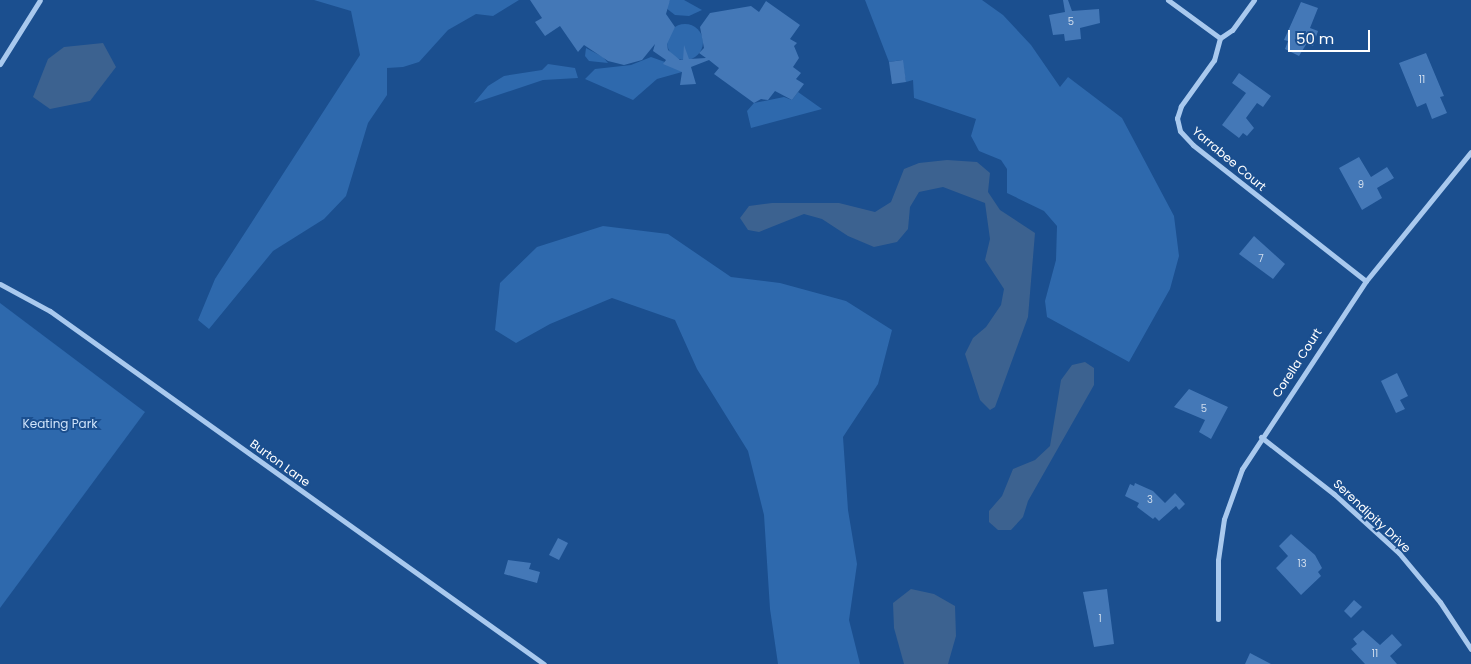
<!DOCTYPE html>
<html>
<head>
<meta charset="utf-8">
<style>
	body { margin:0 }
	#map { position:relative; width:1471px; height:664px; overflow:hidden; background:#1b4f8f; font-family:Poppins,sans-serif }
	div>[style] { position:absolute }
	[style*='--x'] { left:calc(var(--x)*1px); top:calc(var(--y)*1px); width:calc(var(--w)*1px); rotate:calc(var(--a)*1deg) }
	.green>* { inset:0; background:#2e69ad }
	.round { border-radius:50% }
	.water>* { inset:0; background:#3c6290 }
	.building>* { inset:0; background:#4478b7 }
	.street>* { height:5px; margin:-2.5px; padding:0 2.5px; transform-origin:2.5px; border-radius:2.5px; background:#a9c9ee }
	span { translate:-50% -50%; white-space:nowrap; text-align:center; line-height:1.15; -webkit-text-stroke:4px #1b4f8f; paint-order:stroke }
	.number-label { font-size:10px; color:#d0dded }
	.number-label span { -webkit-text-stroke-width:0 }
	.street-label { font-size:12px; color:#fff }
	.park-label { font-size:12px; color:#cfe3fa }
	.scale { position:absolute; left:1288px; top:30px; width:82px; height:22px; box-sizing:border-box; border:2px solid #fff; border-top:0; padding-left:6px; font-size:15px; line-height:18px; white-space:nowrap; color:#fff; -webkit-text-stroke:4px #1b4f8f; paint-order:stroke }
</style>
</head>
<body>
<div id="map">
	<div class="green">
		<div style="clip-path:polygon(314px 0,519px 0,493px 16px,476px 14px,448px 30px,419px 62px,403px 67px,387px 68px,387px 95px,368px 123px,346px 196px,324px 219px,273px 251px,209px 329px,198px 320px,215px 279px,360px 55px,351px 11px)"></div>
		<div style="clip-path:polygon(670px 0,684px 0,702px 10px,689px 16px,675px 15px,666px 8px)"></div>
		<div style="clip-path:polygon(865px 0,982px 0,1003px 15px,1031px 45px,1060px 87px,1068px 77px,1122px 118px,1174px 216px,1179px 256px,1170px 289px,1129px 362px,1047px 317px,1045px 301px,1056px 260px,1057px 226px,1044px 211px,1007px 193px,1007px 169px,1001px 160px,979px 151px,971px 136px,976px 119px,914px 98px,913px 80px,906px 82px,902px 60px,889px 62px)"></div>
		<div class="round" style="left:667px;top:24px;width:36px;height:36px"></div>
		<div style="clip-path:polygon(586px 48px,603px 57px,608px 63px,589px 61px,585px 56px)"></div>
		<div style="clip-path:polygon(651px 57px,682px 68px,682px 72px,657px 79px,633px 100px,585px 79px,595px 69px,631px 65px)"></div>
		<div style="clip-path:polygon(548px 64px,575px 68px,578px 78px,543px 80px,474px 103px,488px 86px,504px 76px,542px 70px)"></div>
		<div style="clip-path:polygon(798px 92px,822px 109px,751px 128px,747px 111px,754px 103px,784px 97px,792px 100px)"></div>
		<div style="clip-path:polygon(603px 226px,668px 234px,731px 277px,780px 283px,846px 301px,892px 330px,878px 384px,843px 437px,848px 510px,857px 564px,849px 620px,860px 664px,778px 664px,770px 609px,764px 515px,748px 451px,697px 369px,675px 320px,612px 298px,550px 324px,516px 343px,495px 330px,500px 283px,537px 247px)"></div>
		<div style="clip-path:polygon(0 303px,145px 412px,0 608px)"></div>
	</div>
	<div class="water">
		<div style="clip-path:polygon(103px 43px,116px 67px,90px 101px,50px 109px,33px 97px,48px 59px,64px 47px)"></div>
		<div style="clip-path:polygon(947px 160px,977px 162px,990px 173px,988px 192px,1000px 210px,1035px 233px,1028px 317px,995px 407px,990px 410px,980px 400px,965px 354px,973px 338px,986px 327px,1001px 305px,1004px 289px,985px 260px,990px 239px,985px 203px,943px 187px,919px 192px,910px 207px,908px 229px,897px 242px,874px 247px,848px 236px,822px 219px,804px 214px,759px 232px,748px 230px,740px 218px,749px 206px,772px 203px,839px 203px,875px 212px,891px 202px,904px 169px,919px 163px)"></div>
		<div style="clip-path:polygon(1085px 362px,1094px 368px,1094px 385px,1028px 501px,1023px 517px,1011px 530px,998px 530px,989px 522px,989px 511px,1002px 496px,1013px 469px,1035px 460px,1050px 446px,1061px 380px,1072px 365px)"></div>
		<div style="clip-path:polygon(911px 589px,934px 594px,955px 606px,956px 636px,948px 664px,904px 664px,894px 628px,893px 603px)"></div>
	</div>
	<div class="building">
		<div style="clip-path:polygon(530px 0,670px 0,666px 14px,675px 27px,667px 44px,668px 50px,680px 60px,683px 60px,684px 45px,689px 59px,706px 58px,699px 53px,704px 48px,700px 27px,710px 13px,751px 6px,759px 12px,766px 1px,800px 25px,790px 39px,797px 43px,794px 46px,799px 58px,793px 67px,801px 73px,796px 79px,804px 84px,792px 100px,775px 91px,768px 100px,761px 99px,754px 103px,714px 74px,719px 68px,709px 60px,691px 67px,696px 84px,680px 85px,682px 72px,663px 64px,666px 60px,653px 51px,655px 44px,642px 60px,624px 65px,608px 61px,584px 45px,578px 52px,560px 26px,545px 36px,535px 22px,542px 18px)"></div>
		<div style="clip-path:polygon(1063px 0,1068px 0,1072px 11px,1099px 9px,1100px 23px,1080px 28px,1081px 39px,1065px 41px,1064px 34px,1053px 35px,1049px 15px,1065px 12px)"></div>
		<div style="clip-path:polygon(1301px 2px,1318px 8px,1310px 28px,1318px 31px,1313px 46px,1307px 43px,1299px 56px,1285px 49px,1288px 41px,1284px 40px)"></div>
		<div style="clip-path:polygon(1426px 53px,1444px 96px,1440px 97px,1447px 113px,1432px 119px,1426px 103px,1417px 107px,1399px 63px)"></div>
		<div style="clip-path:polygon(903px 60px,906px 82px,892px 84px,889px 62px)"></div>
		<div style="clip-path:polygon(1239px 73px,1271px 96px,1263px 107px,1257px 103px,1246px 118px,1254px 128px,1247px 136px,1243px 133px,1239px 138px,1222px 125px,1246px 93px,1232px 83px)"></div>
		<div style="clip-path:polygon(1359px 157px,1371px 177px,1387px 167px,1394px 178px,1377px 188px,1382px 198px,1362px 210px,1339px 168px)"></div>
		<div style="clip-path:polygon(1254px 236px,1285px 264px,1273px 279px,1239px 254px)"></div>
		<div style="clip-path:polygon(1397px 373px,1408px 396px,1400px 400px,1405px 409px,1396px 413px,1381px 381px)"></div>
		<div style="clip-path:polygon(1189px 389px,1228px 407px,1211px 439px,1199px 432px,1205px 420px,1174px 407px)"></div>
		<div style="clip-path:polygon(1135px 483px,1153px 491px,1165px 503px,1175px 493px,1185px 504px,1179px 510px,1176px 506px,1159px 521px,1155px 517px,1153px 519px,1137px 507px,1139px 503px,1125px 496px,1130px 484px,1134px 486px)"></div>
		<div style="clip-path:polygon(1291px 534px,1315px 555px,1322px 568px,1318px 572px,1321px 576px,1301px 595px,1276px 568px,1288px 556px,1279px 546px)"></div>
		<div style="clip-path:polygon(558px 538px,568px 543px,559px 560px,549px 555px)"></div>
		<div style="clip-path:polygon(508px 560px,531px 563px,529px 569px,540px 572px,537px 583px,504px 574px)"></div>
		<div style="clip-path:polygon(1107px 589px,1114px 644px,1094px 647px,1083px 592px)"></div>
		<div style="clip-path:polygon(1354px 600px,1362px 607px,1351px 618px,1344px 611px)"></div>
		<div style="clip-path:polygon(1363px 630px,1380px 645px,1392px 634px,1402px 645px,1390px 656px,1397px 664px,1365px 664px,1351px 649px,1357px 644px,1353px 639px)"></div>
		<div style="clip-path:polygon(1250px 653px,1271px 664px,1245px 664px)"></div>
	</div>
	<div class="street">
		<div style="--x:1168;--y:0;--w:64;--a:36.2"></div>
		<div style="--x:1254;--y:0;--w:37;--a:126"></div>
		<div style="--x:1232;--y:30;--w:14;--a:146"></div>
		<div style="--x:1220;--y:38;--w:23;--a:105"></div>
		<div style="--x:1214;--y:60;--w:57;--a:125.7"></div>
		<div style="--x:1181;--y:106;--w:13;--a:108"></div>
		<div style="--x:1177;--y:118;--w:13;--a:77"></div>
		<div style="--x:1180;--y:131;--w:19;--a:47"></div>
		<div style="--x:1193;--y:145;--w:220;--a:38.2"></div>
		<div style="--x:0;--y:64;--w:75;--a:-58"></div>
		<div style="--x:0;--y:284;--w:57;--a:28.4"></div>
		<div style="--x:50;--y:311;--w:607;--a:35.55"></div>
		<div style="--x:1261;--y:437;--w:93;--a:38"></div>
		<div style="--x:1334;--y:494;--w:88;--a:42.2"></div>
		<div style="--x:1399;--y:553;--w:64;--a:50.1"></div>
		<div style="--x:1440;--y:602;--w:56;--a:56.6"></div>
		<div style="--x:1218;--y:619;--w:59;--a:-90"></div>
		<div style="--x:1218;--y:560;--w:41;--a:-81.7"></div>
		<div style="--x:1224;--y:519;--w:53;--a:-70.2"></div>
		<div style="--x:1242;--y:469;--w:225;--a:-56.6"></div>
		<div style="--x:1366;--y:281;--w:166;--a:-50.9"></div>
	</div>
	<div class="number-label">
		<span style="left:1071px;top:22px">5</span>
		<span style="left:1422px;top:80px">11</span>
		<span style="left:1361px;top:185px">9</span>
		<span style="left:1261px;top:259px">7</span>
		<span style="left:1204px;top:409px">5</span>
		<span style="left:1150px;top:500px">3</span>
		<span style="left:1302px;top:564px">13</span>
		<span style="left:1100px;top:619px">1</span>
		<span style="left:1375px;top:654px">11</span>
	</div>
	<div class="street-label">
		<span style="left:1229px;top:159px;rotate:40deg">Yarrabee Court</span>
		<span style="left:1297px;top:363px;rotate:-57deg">Corella Court</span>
		<span style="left:280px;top:463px;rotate:36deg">Burton Lane</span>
		<span style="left:1372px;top:516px;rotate:43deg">Serendipity Drive</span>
	</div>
	<div class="park-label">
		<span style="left:60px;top:424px">Keating Park</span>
	</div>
	<div class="scale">50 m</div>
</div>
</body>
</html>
